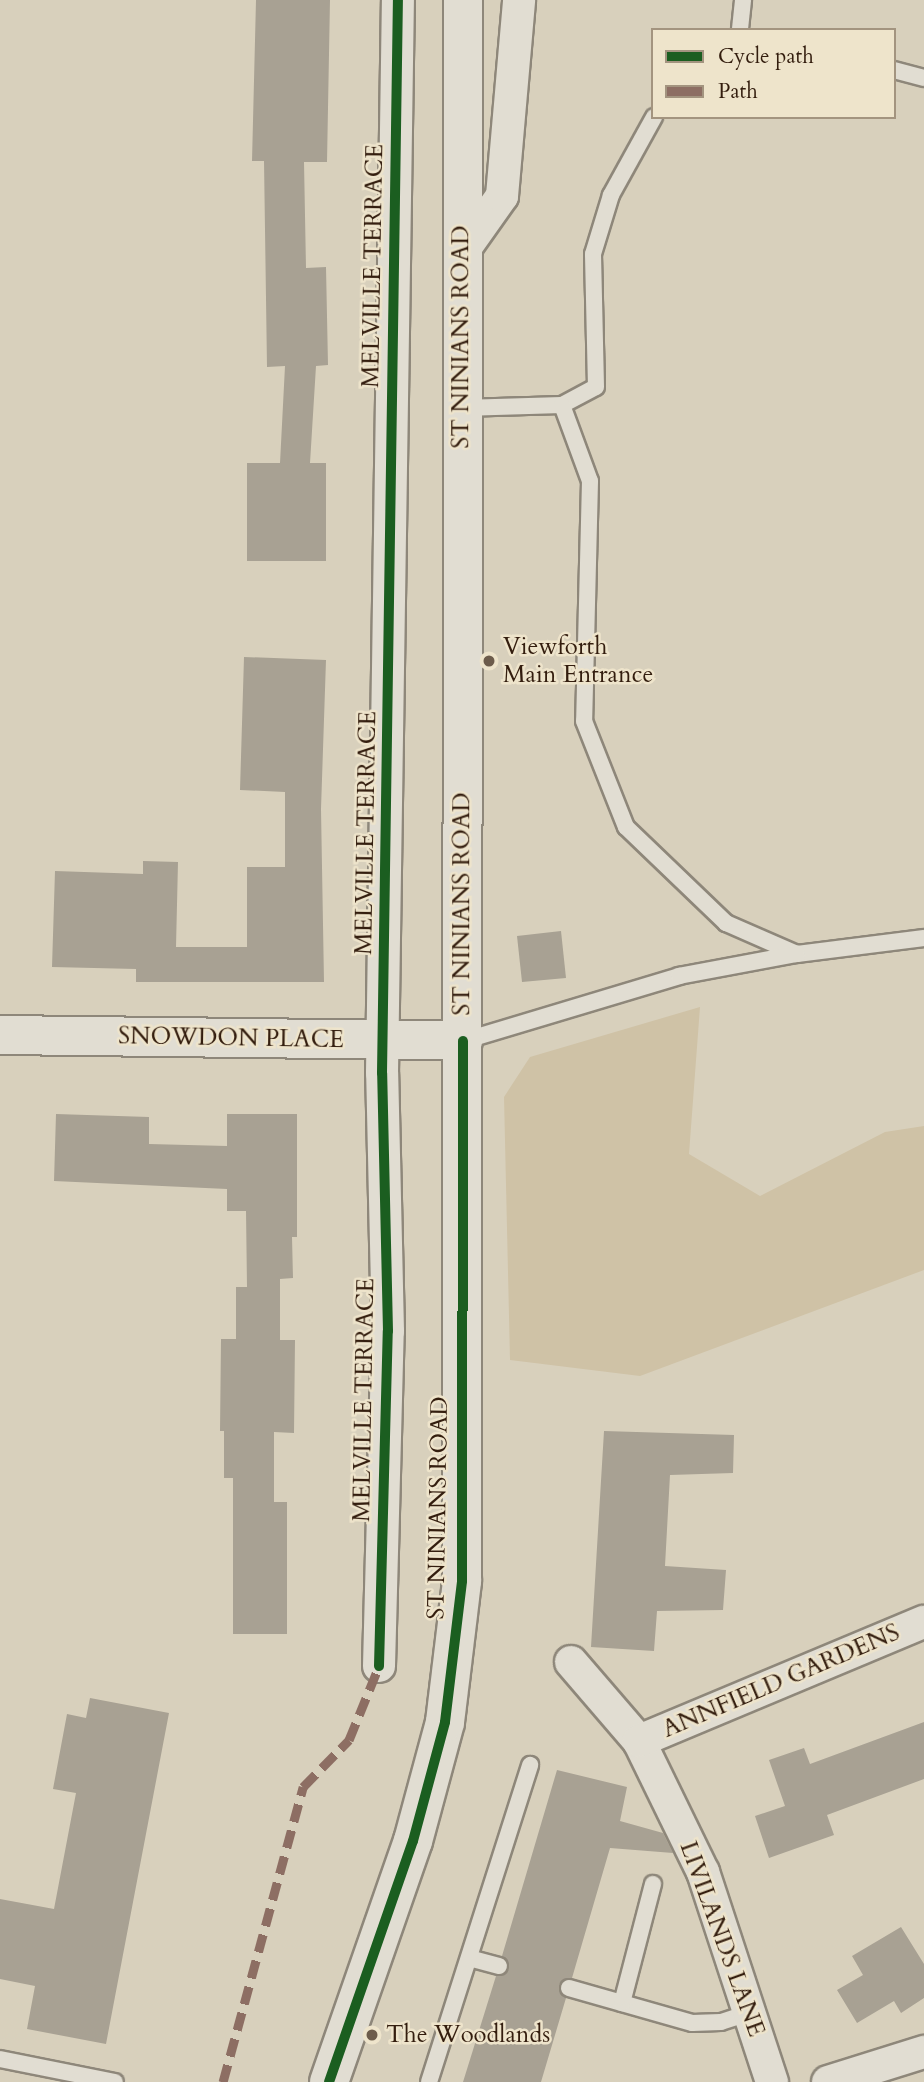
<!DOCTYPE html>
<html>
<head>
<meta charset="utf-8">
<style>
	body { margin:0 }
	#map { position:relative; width:924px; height:2082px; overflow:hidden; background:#d8d0bc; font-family:Cardo,serif }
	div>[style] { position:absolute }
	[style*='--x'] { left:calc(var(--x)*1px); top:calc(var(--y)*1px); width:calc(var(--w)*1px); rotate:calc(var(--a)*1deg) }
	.green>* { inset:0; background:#cfc2a6 }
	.building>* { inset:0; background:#a8a193 }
	.roads { filter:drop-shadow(2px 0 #8e877a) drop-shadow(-2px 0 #8e877a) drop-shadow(0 2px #8e877a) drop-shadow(0 -2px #8e877a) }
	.lane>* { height:16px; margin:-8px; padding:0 8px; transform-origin:8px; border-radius:8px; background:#e1ddd2 }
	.street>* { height:32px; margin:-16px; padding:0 16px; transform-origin:16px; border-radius:16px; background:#e1ddd2 }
	.secondary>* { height:38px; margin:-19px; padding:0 19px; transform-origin:19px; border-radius:19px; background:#e1ddd2 }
	.quiet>* { height:9px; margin-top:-4.5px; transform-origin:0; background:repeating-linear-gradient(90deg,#8d6e63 0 18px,transparent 0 27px) }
	.cycleway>* { height:10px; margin:-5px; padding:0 5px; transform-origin:5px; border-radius:5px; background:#1b5e20 }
	.dots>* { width:19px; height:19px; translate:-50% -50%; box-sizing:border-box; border:4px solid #eee4cb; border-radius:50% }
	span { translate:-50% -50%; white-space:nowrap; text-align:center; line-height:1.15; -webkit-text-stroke:5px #eee4cb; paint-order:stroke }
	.street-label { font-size:24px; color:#331d0e }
	.poi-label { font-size:24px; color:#331d0e }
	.left { translate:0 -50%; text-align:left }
	.legend { position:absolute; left:651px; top:28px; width:245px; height:91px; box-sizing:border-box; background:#eee4cb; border:2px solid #a3947f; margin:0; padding:9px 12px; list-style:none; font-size:21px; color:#331d0e }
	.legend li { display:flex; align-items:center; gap:14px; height:35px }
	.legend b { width:35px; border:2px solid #a3947f }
</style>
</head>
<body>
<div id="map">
	<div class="green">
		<div style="clip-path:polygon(700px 1007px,689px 1154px,760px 1196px,885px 1132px,924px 1126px,924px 1270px,640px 1376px,510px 1360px,504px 1097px,530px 1057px)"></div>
	</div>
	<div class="building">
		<div style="clip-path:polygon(256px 0,330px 0,327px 162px,304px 162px,306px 268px,326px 267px,328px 365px,316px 366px,310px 463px,326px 463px,326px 561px,247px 561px,247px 463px,280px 463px,285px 366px,267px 367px,264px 161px,252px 161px)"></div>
		<div style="clip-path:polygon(244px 657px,326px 660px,321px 809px,324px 982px,136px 982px,136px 969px,52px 967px,55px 871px,143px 874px,143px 861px,178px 862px,176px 947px,247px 947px,247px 867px,285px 867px,285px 792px,240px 790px)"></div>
		<div style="clip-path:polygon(561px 931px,566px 978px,522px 982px,517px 936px)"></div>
		<div style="clip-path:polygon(56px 1114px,149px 1117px,149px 1144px,227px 1146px,227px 1114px,297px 1114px,297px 1237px,292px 1237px,293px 1278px,280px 1279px,280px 1340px,295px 1340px,294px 1433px,274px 1432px,274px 1502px,287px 1502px,287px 1634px,233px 1634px,233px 1478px,224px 1478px,224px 1431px,220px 1431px,221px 1339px,236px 1339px,236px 1287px,247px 1287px,246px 1211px,227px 1211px,227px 1189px,54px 1181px)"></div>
		<div style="clip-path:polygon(604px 1431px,734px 1435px,733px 1473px,670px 1475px,665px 1566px,726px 1570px,723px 1610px,657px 1611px,654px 1651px,591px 1647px)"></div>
		<div style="clip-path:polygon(90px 1698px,169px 1713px,106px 2044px,27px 2029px,35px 1986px,0 1979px,0 1899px,54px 1909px,76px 1793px,53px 1789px,67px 1714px,86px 1718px)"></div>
		<div style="clip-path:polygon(924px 1722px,924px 1779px,827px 1815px,834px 1835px,769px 1858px,755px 1816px,785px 1806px,769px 1760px,804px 1748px,810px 1764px)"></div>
		<div style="clip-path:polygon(557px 1770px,627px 1787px,620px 1821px,663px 1833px,673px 1853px,610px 1848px,572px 1978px,559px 1984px,566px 1998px,541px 2082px,463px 2082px,496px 1976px,509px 1969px,502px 1956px)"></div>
		<div style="clip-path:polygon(901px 1927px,924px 1964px,924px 1998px,901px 2013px,894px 2001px,857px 2023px,837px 1990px,863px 1975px,852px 1956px)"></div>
	</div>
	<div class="roads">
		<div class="lane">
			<div style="--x:740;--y:29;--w:29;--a:-84"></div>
			<div style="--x:894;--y:70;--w:31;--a:15"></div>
			<div style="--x:562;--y:405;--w:38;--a:-28"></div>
			<div style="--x:596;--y:387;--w:133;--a:-91.3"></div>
			<div style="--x:593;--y:254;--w:62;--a:-73"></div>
			<div style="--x:611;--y:195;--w:89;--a:-61.1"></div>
			<div style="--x:462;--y:408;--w:100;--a:-1.7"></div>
			<div style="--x:562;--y:405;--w:81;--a:69.8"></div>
			<div style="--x:590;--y:481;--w:240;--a:91.4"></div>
			<div style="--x:584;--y:721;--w:114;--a:68.4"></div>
			<div style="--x:626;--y:827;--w:139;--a:43.8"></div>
			<div style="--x:726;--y:923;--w:77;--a:23.6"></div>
			<div style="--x:797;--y:954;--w:128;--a:-7.2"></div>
			<div style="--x:463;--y:1041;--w:226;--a:-16.7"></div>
			<div style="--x:679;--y:976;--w:120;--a:-10.6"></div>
			<div style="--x:469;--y:1958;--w:31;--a:15"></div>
			<div style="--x:569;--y:1988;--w:128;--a:15.9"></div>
			<div style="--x:692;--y:2023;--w:29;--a:-2"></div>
			<div style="--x:721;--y:2022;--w:32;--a:-18"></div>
			<div style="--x:622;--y:2003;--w:123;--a:-75.4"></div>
			<div style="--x:0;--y:2059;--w:117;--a:11.3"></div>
			<div style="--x:429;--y:2082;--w:333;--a:-72.3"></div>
		</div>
		<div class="street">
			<div style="--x:461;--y:254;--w:71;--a:-54.7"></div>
			<div style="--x:502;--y:196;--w:197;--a:-85"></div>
			<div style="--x:571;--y:1662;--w:104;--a:49.3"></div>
			<div style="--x:639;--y:1741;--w:146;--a:64"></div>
			<div style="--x:703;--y:1872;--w:221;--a:71.8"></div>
			<div style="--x:379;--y:1666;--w:335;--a:-88.5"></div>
			<div style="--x:388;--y:1331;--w:258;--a:-91.3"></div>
			<div style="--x:382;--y:1073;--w:1073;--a:-89.15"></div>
			<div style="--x:639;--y:1741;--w:309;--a:-22.7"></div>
			<div style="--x:828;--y:2082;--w:101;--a:-17.4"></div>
		</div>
		<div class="secondary">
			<div style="--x:0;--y:1035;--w:463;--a:0.7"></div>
			<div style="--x:329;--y:2082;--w:255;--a:-70.8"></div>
			<div style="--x:413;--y:1841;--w:123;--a:-74.9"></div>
			<div style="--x:445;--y:1722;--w:142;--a:-83.1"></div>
			<div style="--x:462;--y:1581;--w:1581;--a:-89.96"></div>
		</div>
	</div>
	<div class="quiet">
		<div style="--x:223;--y:2082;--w:306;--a:-74.8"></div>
		<div style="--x:303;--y:1787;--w:66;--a:-45.6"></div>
		<div style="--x:349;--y:1740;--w:80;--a:-67.9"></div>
	</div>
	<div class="cycleway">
		<div style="--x:379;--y:1666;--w:335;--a:-88.5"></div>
		<div style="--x:388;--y:1331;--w:258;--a:-91.3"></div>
		<div style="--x:382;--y:1073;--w:1073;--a:-89.15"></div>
		<div style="--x:329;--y:2082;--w:255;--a:-70.8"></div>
		<div style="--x:413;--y:1841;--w:123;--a:-74.9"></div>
		<div style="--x:445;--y:1722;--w:142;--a:-83.1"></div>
		<div style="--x:462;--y:1581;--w:540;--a:-89.89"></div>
	</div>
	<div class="dots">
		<div style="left:489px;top:661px;background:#6d5c4b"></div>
		<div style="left:372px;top:2035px;background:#6d5c4b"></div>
	</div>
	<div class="street-label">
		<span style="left:373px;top:266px;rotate:-89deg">MELVILLE TERRACE</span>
		<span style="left:461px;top:337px;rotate:-90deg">ST NINIANS ROAD</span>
		<span style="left:366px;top:833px;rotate:-89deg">MELVILLE TERRACE</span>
		<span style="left:462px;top:904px;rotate:-90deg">ST NINIANS ROAD</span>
		<span style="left:231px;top:1038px;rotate:1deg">SNOWDON PLACE</span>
		<span style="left:364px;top:1400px;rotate:-89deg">MELVILLE TERRACE</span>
		<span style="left:438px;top:1508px;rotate:-89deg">ST NINIANS ROAD</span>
		<span style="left:781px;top:1681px;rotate:-23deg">ANNFIELD GARDENS</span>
		<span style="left:722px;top:1939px;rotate:70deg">LIVILANDS LANE</span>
	</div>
	<div class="poi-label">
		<span class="left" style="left:503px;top:661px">Viewforth<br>Main Entrance</span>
		<span class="left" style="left:386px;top:2035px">The Woodlands</span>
	</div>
	<ul class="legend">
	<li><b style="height:9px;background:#1b5e20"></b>Cycle path</li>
	<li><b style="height:9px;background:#8d6e63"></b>Path</li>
	</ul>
</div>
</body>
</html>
